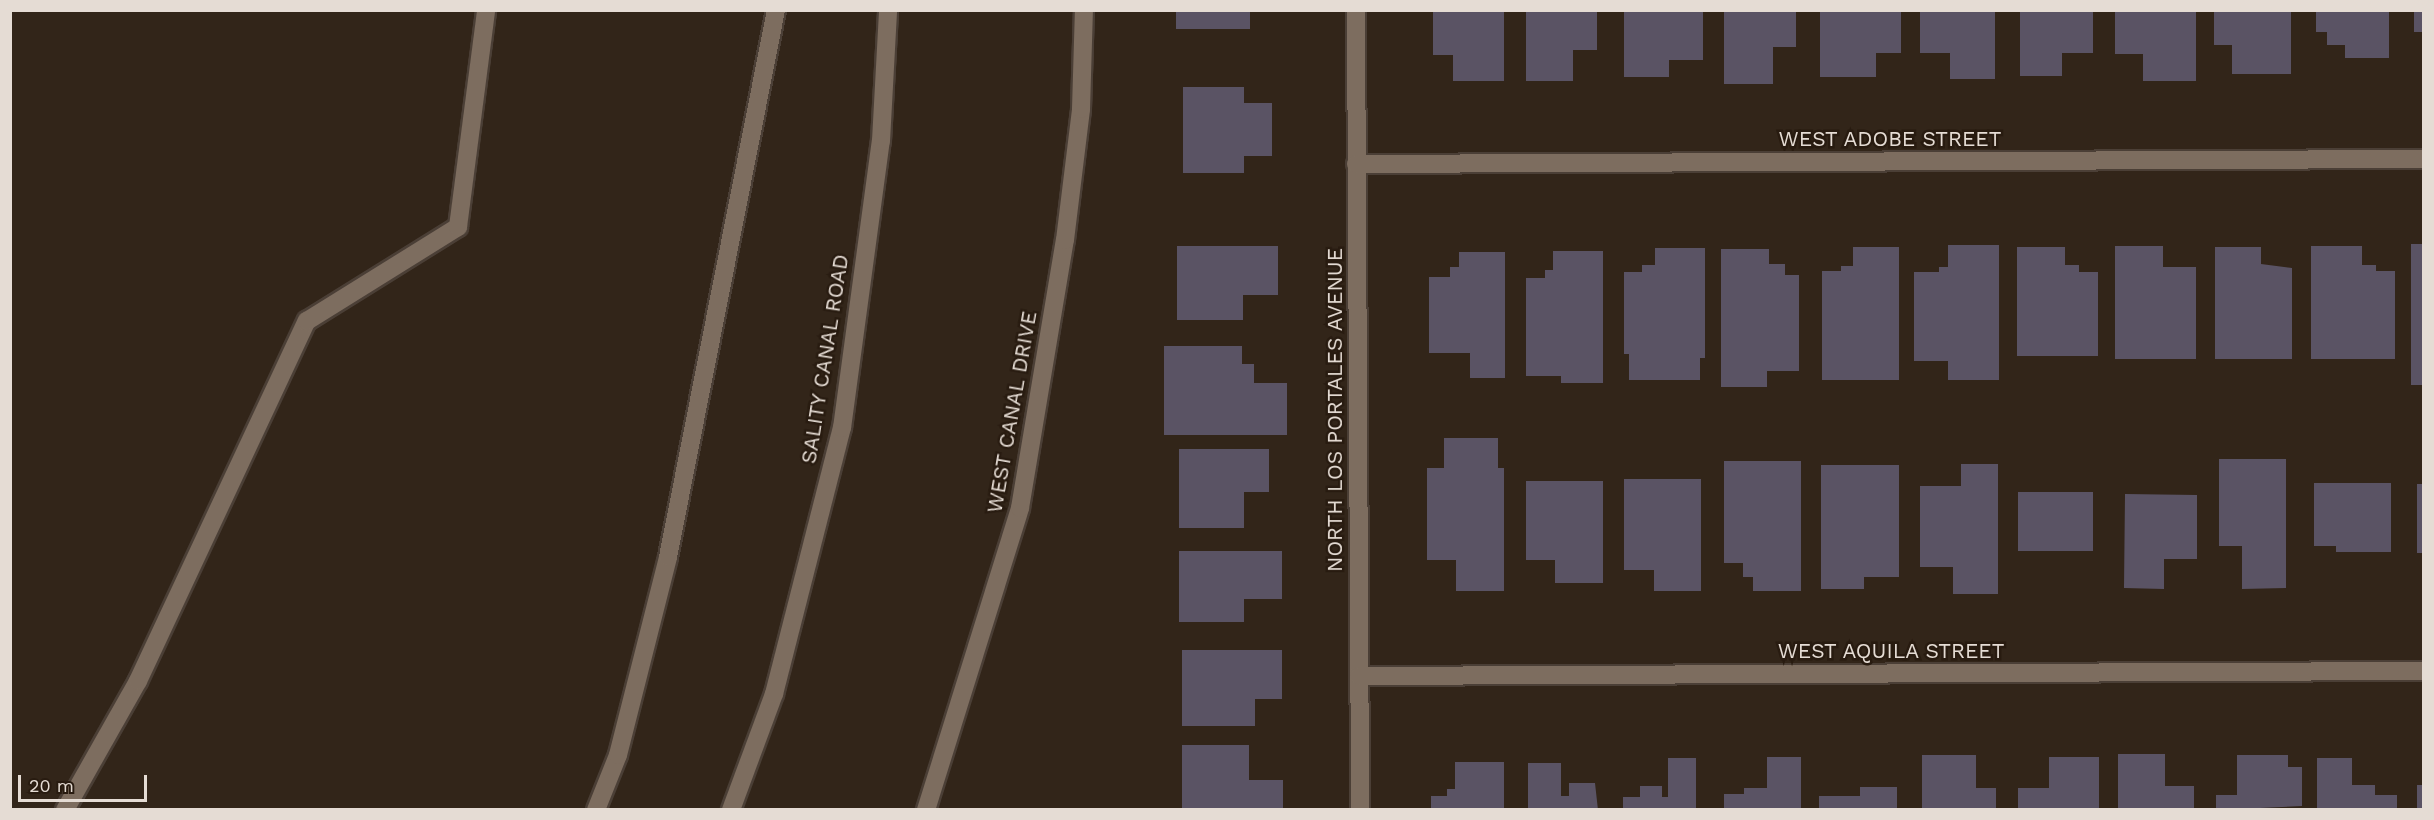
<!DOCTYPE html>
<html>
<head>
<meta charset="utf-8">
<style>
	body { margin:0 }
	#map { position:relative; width:2434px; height:820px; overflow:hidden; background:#322519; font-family:"Work Sans",sans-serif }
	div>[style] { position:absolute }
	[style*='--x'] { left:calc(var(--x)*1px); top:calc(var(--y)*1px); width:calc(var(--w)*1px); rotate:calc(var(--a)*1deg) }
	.building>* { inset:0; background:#5a5364 }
	.roads { filter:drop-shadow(2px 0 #4b3f36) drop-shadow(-2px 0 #4b3f36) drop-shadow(0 2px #4b3f36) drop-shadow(0 -2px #4b3f36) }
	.street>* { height:18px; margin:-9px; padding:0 9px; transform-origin:9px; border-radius:9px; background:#7d6d5f }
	span { translate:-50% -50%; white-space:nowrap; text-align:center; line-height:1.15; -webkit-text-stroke:5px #281b10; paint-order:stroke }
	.street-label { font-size:21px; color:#e5dcd4 }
	.frame { position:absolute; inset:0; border:12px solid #e5dcd4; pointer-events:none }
	.scale { position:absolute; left:18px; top:775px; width:129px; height:27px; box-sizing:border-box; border:3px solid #e5dcd4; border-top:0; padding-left:8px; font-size:18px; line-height:21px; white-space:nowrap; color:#e5dcd4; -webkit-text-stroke:4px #281b10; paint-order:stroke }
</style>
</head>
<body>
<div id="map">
	<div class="building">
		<div style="clip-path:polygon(1176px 10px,1250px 10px,1250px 29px,1176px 29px)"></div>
		<div style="clip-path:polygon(1433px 10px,1504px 10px,1504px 81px,1453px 81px,1453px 55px,1433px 55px)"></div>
		<div style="clip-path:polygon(1526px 10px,1597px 10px,1597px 50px,1573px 50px,1573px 81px,1526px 81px)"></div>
		<div style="clip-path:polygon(1624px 10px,1703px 10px,1703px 60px,1669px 60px,1669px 77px,1624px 77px)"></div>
		<div style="clip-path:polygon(1724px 10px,1796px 10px,1796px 47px,1773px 47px,1773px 84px,1724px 84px)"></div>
		<div style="clip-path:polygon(1820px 10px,1901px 10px,1901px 53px,1876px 53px,1876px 77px,1820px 77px)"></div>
		<div style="clip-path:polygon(1920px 10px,1995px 10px,1995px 79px,1950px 79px,1950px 53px,1920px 53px)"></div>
		<div style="clip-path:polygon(2020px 10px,2093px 10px,2093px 53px,2062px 53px,2062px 76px,2020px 76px)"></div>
		<div style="clip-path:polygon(2115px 10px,2196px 10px,2196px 81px,2143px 81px,2143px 54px,2115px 54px)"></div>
		<div style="clip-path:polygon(2214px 10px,2291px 10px,2291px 74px,2232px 74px,2232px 45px,2214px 45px)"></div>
		<div style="clip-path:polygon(2316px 10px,2389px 10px,2389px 58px,2345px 58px,2345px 45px,2327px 45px,2327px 32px,2316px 32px)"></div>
		<div style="clip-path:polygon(2414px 10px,2424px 10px,2424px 32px,2414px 32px)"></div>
		<div style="clip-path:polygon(1183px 87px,1244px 87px,1244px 103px,1272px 103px,1272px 156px,1244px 156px,1244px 173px,1183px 173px)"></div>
		<div style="clip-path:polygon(2411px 244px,2424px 244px,2424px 385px,2411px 385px)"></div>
		<div style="clip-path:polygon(1948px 245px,1999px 245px,1999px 380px,1948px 380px,1948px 361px,1914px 361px,1914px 272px,1939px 272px,1939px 267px,1948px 267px)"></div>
		<div style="clip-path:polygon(1177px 246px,1278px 246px,1278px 295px,1243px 295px,1243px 320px,1177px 320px)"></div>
		<div style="clip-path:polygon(2115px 246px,2163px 246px,2163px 267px,2196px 267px,2196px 359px,2115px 359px)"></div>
		<div style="clip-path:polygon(2311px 246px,2362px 246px,2362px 265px,2376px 265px,2376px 271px,2395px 271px,2395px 359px,2311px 359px)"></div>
		<div style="clip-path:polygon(1853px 247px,1899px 247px,1899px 380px,1822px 380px,1822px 271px,1841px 271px,1841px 266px,1853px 266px)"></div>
		<div style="clip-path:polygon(2017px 247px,2065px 247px,2065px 265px,2079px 265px,2079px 272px,2098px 272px,2098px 356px,2017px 356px)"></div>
		<div style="clip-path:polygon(2215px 247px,2261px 247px,2261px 264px,2292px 268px,2292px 359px,2215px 359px)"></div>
		<div style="clip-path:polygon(1655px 248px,1705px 248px,1705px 358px,1700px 358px,1700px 380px,1629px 380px,1629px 354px,1624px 354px,1624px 272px,1642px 272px,1642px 265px,1655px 265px)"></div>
		<div style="clip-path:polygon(1721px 249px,1769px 249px,1769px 264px,1785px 264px,1785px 275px,1799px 275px,1799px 371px,1767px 371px,1767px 387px,1721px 387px)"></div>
		<div style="clip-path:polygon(1553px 251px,1603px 251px,1603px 383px,1561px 383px,1561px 376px,1526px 376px,1526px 278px,1545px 278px,1545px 270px,1553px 270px)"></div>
		<div style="clip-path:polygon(1459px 252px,1505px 252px,1505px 378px,1470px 378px,1470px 353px,1429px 353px,1429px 277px,1450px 277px,1450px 267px,1459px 267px)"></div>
		<div style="clip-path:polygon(1164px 346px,1242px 346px,1242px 364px,1254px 364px,1254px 383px,1287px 383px,1287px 435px,1164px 435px)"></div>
		<div style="clip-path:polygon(1444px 438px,1498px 438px,1498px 468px,1504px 468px,1504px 591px,1456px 591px,1456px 560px,1427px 560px,1427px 468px,1444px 468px)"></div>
		<div style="clip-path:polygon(1179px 449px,1269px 449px,1269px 492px,1244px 492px,1244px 528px,1179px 528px)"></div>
		<div style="clip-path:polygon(2219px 459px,2286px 459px,2286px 588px,2242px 589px,2242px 546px,2219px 546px)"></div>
		<div style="clip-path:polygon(1724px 461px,1801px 461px,1801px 591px,1753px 591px,1753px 577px,1743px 577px,1743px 563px,1724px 563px)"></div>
		<div style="clip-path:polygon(1961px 464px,1998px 464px,1998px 594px,1953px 594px,1953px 567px,1920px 567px,1920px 486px,1961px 486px)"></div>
		<div style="clip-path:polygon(1821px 465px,1899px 465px,1899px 577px,1864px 577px,1864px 589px,1821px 589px)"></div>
		<div style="clip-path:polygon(1624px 479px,1701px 479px,1701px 591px,1654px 591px,1654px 570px,1624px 570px)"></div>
		<div style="clip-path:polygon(1526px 481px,1603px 481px,1603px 583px,1555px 583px,1555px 560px,1526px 560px)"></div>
		<div style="clip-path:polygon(2314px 483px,2391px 483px,2391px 552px,2336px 552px,2336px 546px,2314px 546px)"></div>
		<div style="clip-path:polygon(2417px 484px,2424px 484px,2424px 553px,2417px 553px)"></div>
		<div style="clip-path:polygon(2018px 492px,2093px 492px,2093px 551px,2018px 551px)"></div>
		<div style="clip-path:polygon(2125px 494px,2197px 495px,2197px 559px,2164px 559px,2164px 589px,2124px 588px)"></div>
		<div style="clip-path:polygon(1179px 551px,1282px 551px,1282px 599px,1244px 599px,1244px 622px,1179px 622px)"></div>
		<div style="clip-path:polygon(1182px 650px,1282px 650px,1282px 699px,1255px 699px,1255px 726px,1182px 726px)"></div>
		<div style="clip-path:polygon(1182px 745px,1249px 745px,1249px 780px,1283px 780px,1283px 810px,1182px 810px)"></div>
		<div style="clip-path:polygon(2118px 754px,2165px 754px,2165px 786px,2194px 786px,2194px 810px,2118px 810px)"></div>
		<div style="clip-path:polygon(1922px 755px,1976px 755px,1976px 788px,1996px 788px,1996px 810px,1922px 810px)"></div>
		<div style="clip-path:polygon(2237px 755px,2288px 755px,2288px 767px,2302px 767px,2302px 806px,2216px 810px,2216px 795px,2237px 795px)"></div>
		<div style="clip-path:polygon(1767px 757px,1801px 757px,1801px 810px,1724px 810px,1724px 794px,1744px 794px,1744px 788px,1767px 788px)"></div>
		<div style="clip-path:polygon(2049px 757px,2099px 757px,2099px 810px,2018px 810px,2018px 788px,2049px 788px)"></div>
		<div style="clip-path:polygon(1668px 758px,1696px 758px,1696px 810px,1623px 810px,1623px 797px,1640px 797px,1640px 786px,1662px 786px,1662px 797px,1668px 797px)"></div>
		<div style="clip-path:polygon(2317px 758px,2352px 758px,2352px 785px,2375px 785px,2375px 795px,2397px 795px,2397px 810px,2317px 810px)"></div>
		<div style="clip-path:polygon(1455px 762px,1504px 762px,1504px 810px,1431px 810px,1431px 796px,1447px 796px,1447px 789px,1455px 789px)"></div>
		<div style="clip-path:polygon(1528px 763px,1561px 763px,1561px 796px,1569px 796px,1569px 783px,1595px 783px,1598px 810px,1528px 810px)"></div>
		<div style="clip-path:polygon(2417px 785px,2424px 785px,2424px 810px,2417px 810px)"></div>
		<div style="clip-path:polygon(1860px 787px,1897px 787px,1897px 810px,1819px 810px,1819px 796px,1860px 796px)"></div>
	</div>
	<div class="roads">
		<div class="street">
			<div style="--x:1356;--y:10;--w:800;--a:89.71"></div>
			<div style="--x:1356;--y:164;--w:1068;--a:-0.27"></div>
			<div style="--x:1359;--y:676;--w:1065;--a:-0.27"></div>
			<div style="--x:65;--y:810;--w:148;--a:-60.5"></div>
			<div style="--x:138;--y:681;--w:398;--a:-64.9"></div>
			<div style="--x:307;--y:321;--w:178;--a:-31.9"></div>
			<div style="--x:458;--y:227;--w:219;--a:-82.6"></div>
			<div style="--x:596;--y:810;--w:59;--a:-68.2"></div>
			<div style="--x:618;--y:755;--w:204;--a:-75.8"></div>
			<div style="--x:668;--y:557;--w:558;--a:-78.83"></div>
			<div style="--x:731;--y:810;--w:124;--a:-69.7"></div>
			<div style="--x:774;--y:694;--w:275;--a:-75.7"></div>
			<div style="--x:842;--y:428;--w:290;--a:-82.3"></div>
			<div style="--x:881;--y:141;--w:131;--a:-86.9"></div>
			<div style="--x:926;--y:810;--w:316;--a:-72.7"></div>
			<div style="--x:1020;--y:508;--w:272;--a:-80.5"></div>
			<div style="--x:1065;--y:240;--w:132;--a:-83"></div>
			<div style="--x:1081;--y:109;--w:99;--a:-88.3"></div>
		</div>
	</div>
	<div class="street-label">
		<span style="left:1890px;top:139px">WEST ADOBE STREET</span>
		<span style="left:825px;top:359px;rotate:-81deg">SALITY CANAL ROAD</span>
		<span style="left:1335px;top:410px;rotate:-90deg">NORTH LOS PORTALES AVENUE</span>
		<span style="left:1012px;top:412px;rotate:-80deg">WEST CANAL DRIVE</span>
		<span style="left:1891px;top:651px">WEST AQUILA STREET</span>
	</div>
	<div class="frame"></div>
	<div class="scale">20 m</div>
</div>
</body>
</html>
